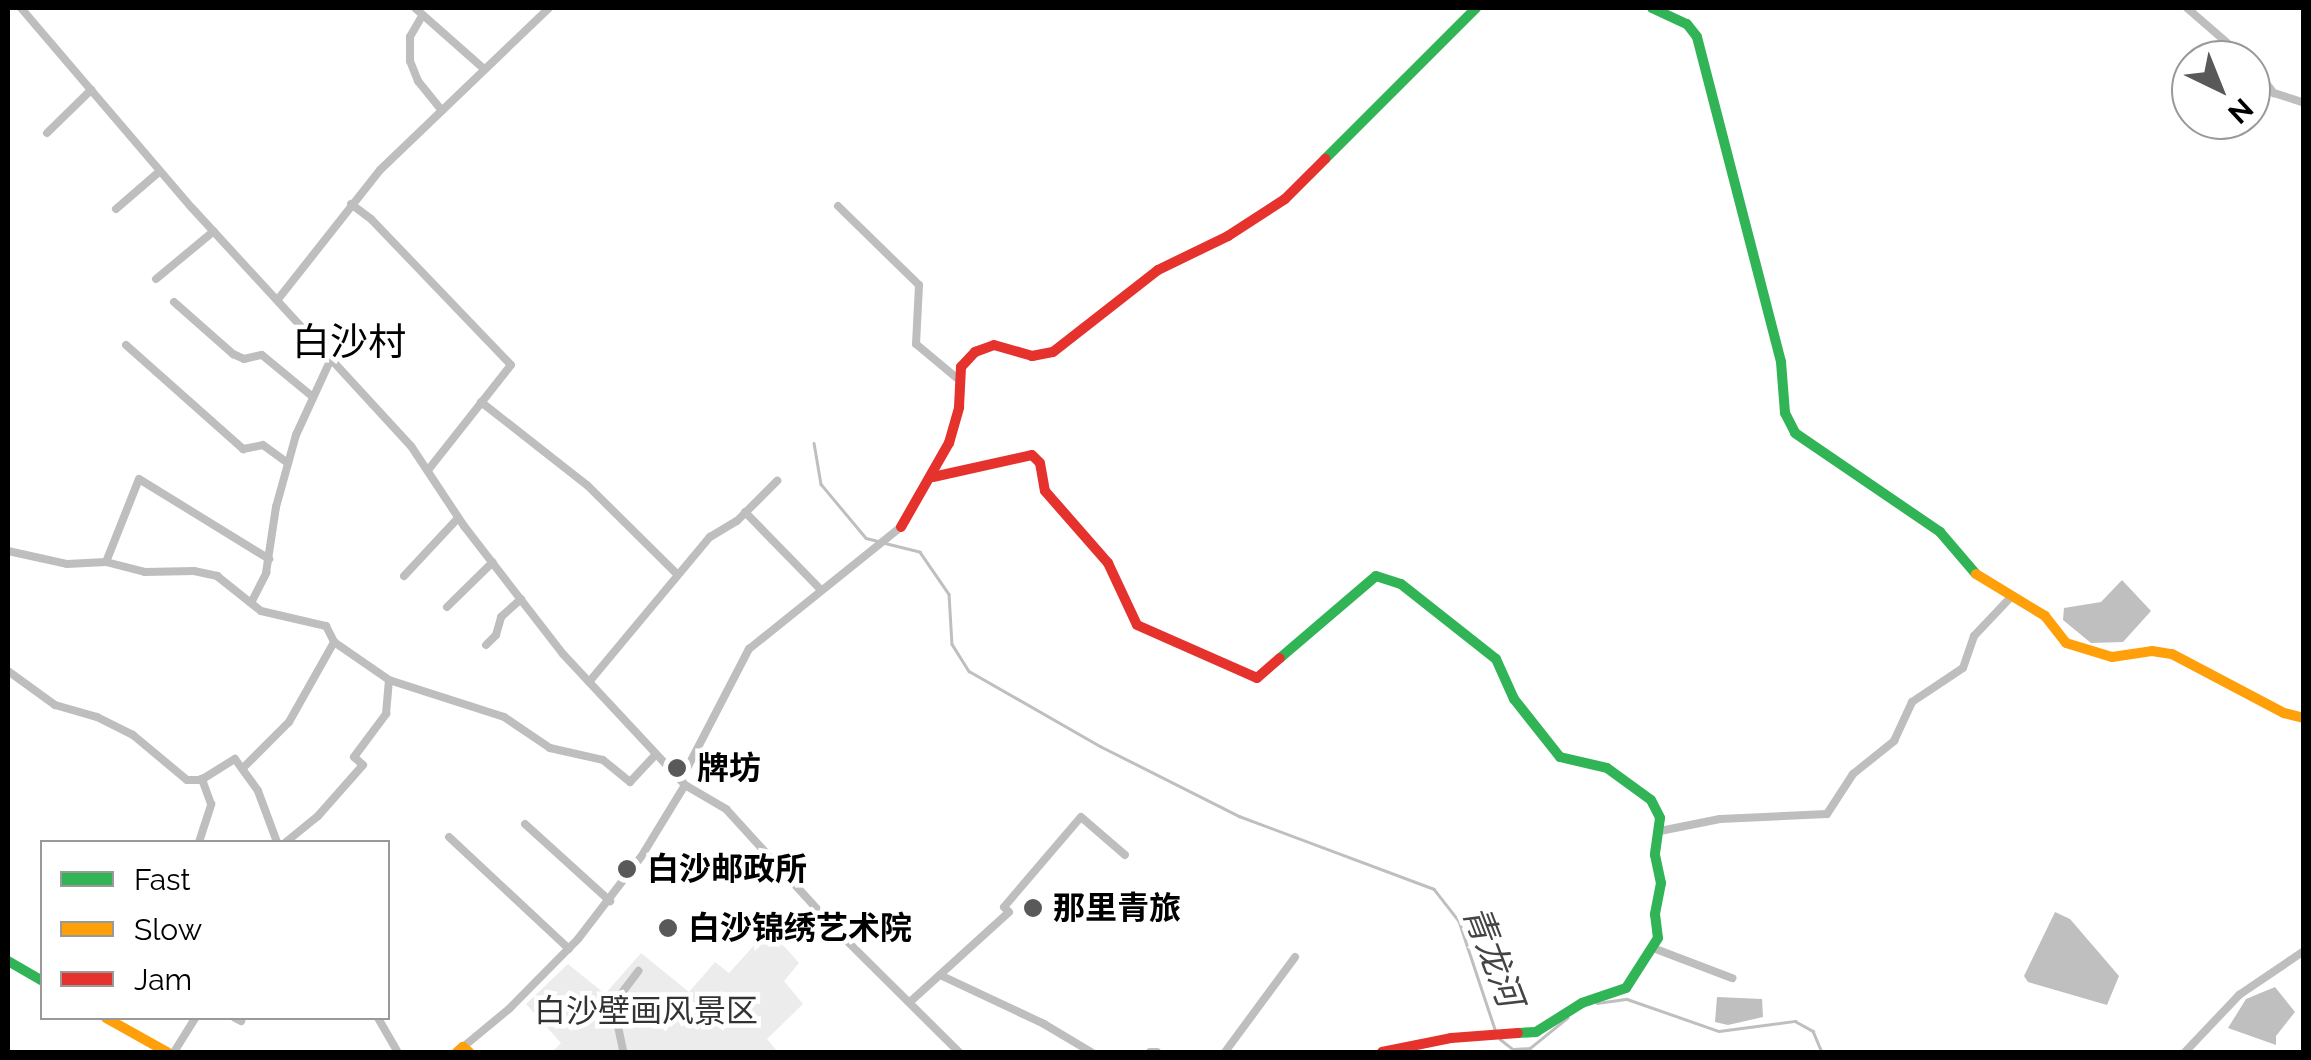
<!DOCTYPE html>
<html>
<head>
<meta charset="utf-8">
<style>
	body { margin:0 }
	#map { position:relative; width:2311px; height:1060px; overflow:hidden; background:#fff; font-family:Raleway,"Noto Sans SC",sans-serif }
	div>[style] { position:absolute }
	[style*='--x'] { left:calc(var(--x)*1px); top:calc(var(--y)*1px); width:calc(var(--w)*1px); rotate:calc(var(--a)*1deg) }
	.green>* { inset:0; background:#ececec }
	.water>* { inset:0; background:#bfbfbf }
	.stream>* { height:2.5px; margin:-1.25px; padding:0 1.25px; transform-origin:1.25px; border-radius:1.25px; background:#bfbfbf }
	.street>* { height:8px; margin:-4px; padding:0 4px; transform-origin:4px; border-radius:4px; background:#bebebe }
	.fast>* { height:10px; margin:-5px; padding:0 5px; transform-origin:5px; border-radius:5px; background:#30b455 }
	.slow>* { height:10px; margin:-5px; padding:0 5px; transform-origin:5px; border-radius:5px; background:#ff9f0a }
	.jam>* { height:10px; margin:-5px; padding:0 5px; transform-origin:5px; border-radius:5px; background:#e5322d }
	.dots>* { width:28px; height:28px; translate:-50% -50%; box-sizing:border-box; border:5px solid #fff; border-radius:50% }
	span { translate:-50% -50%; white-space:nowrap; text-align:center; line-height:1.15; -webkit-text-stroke:9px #fff; paint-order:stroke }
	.poi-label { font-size:32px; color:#000; font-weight:700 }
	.left { translate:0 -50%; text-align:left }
	.park-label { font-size:32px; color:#333 }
	.water-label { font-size:35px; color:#444; font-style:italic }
	.quarter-label { font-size:38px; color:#000 }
	.frame { position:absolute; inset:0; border:10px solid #000; pointer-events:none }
	.legend { position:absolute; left:40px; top:840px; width:350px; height:180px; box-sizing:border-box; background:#fff; border:2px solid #999; margin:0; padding:12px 18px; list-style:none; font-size:30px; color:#000 }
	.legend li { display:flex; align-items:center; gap:20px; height:50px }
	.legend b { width:50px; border:2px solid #999 }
	.north { position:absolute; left:2171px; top:40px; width:100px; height:100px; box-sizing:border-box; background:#fff; border:2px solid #999; border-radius:50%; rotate:137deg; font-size:28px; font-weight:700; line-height:40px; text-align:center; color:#000 }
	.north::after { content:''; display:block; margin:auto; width:35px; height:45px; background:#595959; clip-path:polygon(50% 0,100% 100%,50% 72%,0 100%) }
</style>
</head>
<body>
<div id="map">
	<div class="green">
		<div style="clip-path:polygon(769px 929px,799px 963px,784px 981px,803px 1004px,767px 1039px,778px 1052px,552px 1052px,561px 1043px,526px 1004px,568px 964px,605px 994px,641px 953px,689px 992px,715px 962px,729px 973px)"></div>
	</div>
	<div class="water">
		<div style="clip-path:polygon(2122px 580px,2151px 611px,2123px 642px,2091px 643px,2063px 620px,2064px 608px,2101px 602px)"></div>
		<div style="clip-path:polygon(2055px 912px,2070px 919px,2119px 976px,2107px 1005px,2028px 982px,2024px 976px)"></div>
		<div style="clip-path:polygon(2275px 987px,2295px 1012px,2276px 1036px,2276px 1045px,2228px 1028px,2246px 999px)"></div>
		<div style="clip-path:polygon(1717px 997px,1762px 999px,1763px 1017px,1728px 1025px,1715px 1022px)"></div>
	</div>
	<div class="stream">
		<div style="--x:814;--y:443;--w:42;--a:80.3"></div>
		<div style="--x:821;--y:484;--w:70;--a:50.2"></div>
		<div style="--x:866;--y:538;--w:12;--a:14"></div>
		<div style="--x:885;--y:543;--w:36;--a:14"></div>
		<div style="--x:920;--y:552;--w:51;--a:55.4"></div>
		<div style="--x:949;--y:594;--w:50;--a:86.6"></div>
		<div style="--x:952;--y:644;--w:32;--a:58"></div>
		<div style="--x:969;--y:671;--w:151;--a:29.8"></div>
		<div style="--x:1100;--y:746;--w:156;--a:26.7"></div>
		<div style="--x:1239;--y:816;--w:208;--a:20.5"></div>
		<div style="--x:1434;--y:889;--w:41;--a:52"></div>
		<div style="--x:1459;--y:921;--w:117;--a:71.6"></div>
		<div style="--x:1597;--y:1003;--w:30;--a:-8"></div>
		<div style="--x:1627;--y:999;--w:97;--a:19.2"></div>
		<div style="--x:1719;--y:1031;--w:77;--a:-7.5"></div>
		<div style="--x:1795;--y:1021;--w:21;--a:29"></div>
		<div style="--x:1813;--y:1031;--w:23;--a:67"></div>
		<div style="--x:1500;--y:1039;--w:16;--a:38"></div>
		<div style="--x:1513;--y:1049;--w:17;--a:-3"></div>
		<div style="--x:1530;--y:1048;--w:48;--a:-39"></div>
	</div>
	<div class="street">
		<div style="--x:21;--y:8;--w:263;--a:49.5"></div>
		<div style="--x:192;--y:208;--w:323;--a:47.4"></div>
		<div style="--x:411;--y:446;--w:96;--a:56.5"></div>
		<div style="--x:464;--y:526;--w:162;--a:52.3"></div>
		<div style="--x:563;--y:654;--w:179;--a:47"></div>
		<div style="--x:685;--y:785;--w:48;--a:30.3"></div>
		<div style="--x:726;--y:809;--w:168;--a:47.7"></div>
		<div style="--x:839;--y:933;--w:169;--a:44.8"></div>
		<div style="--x:415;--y:8;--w:91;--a:41.4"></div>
		<div style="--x:2187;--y:8;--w:79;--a:40.9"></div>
		<div style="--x:422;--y:16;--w:24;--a:120"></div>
		<div style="--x:410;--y:37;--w:24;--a:90"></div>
		<div style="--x:410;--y:61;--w:22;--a:68"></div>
		<div style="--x:418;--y:81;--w:35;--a:51"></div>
		<div style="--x:2251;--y:63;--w:38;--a:53"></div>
		<div style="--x:2274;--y:93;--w:32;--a:18"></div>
		<div style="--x:47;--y:133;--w:62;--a:-44.3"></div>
		<div style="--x:351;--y:204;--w:25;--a:37"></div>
		<div style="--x:371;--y:219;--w:202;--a:46.2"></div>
		<div style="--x:511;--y:365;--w:134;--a:128.3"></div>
		<div style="--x:838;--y:206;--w:113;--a:44.3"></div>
		<div style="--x:919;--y:285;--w:59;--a:92.9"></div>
		<div style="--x:916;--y:344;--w:55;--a:39.8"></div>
		<div style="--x:116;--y:209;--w:58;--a:-40.8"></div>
		<div style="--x:156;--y:279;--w:75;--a:-39.6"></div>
		<div style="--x:279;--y:298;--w:163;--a:-51.7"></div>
		<div style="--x:380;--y:170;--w:234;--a:-43.8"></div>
		<div style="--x:174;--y:302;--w:79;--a:41.4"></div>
		<div style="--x:233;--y:354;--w:12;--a:24"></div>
		<div style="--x:244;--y:359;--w:18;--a:-13"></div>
		<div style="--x:262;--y:355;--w:66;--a:39.5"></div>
		<div style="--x:126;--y:345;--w:157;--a:41.6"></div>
		<div style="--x:243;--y:449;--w:20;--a:-11"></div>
		<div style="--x:263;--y:445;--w:31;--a:36"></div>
		<div style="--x:481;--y:402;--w:135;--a:38.1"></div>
		<div style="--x:587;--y:485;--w:127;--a:44.7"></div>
		<div style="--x:745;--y:512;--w:109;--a:45.7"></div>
		<div style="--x:8;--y:551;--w:60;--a:12.4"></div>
		<div style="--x:67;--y:564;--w:39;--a:-3"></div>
		<div style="--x:106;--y:562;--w:40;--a:14.4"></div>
		<div style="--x:145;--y:572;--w:49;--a:-1.2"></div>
		<div style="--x:194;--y:571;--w:24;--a:12"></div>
		<div style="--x:217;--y:576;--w:56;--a:38.5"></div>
		<div style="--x:261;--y:611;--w:67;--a:13"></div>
		<div style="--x:326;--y:626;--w:18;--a:63"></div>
		<div style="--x:334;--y:642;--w:67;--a:34.6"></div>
		<div style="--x:389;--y:680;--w:121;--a:17.8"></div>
		<div style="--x:504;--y:717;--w:55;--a:34"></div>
		<div style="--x:550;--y:748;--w:54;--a:12.8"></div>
		<div style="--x:603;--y:760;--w:35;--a:39"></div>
		<div style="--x:630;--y:782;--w:38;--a:-47"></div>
		<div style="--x:106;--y:562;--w:89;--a:-68.3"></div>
		<div style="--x:139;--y:479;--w:153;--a:31.6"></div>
		<div style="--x:404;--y:576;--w:79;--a:-47"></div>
		<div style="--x:251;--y:603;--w:34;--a:-63"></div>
		<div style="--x:266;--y:573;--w:67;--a:-81.4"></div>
		<div style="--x:276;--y:507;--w:75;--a:-74.5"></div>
		<div style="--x:296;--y:435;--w:81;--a:-65.3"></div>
		<div style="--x:447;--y:607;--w:64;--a:-44.4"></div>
		<div style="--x:486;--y:645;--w:14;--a:-45"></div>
		<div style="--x:496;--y:635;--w:19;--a:-74"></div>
		<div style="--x:501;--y:617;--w:27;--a:-42"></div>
		<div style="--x:8;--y:671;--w:58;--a:35.9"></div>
		<div style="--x:55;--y:705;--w:44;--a:15.9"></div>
		<div style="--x:97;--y:717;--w:40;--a:26.6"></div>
		<div style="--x:133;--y:735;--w:70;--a:39.8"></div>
		<div style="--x:187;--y:780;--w:14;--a:0"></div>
		<div style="--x:201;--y:780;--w:40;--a:-32"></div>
		<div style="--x:235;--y:759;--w:39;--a:54"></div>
		<div style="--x:258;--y:791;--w:54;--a:69.6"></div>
		<div style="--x:589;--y:682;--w:189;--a:-50.2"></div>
		<div style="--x:710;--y:537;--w:31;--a:-31"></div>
		<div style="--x:737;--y:521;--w:57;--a:-45"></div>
		<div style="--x:243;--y:768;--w:65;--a:-45"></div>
		<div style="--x:289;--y:722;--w:92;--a:-60.6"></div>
		<div style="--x:681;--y:780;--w:148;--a:-62.6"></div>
		<div style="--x:749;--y:649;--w:195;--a:-38.8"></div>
		<div style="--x:525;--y:824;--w:115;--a:42.2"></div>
		<div style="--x:1660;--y:831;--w:61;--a:-11.3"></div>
		<div style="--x:1720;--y:819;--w:107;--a:-2.7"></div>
		<div style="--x:1827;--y:814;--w:48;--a:-57"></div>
		<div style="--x:1853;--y:774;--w:53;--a:-38.8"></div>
		<div style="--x:1894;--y:741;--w:43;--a:-65.2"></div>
		<div style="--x:1912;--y:702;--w:61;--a:-33.7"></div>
		<div style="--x:1963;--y:668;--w:34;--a:-71"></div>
		<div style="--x:1974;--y:636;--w:55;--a:-46.5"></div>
		<div style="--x:449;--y:837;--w:164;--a:43"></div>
		<div style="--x:199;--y:842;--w:40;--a:-72"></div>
		<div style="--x:211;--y:804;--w:27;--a:-110"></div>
		<div style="--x:286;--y:842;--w:41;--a:-39.1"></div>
		<div style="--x:318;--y:816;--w:68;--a:-48.6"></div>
		<div style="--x:363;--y:765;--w:12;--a:-138"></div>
		<div style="--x:354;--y:757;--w:54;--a:-53.3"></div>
		<div style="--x:386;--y:714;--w:34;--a:-85"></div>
		<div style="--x:1653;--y:948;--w:85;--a:20.8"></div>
		<div style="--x:940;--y:975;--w:115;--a:25.2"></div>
		<div style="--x:1044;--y:1024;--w:55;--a:30.8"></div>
		<div style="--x:911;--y:1001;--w:132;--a:-42.2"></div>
		<div style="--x:1009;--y:912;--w:7;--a:-135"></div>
		<div style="--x:1004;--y:907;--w:118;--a:-49.5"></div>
		<div style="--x:1081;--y:817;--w:58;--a:40.8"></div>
		<div style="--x:235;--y:1018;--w:7;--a:27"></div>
		<div style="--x:378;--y:1018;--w:39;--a:60"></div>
		<div style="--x:463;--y:1047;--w:60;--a:-39.6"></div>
		<div style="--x:509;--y:1009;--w:98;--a:-45.4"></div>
		<div style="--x:578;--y:939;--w:103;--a:-52.5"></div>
		<div style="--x:641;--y:857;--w:84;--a:-58.6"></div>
		<div style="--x:623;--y:1050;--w:35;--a:-102"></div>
		<div style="--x:616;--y:1016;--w:18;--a:-84"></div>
		<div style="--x:618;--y:998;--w:34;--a:-53"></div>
		<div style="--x:174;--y:1052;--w:40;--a:-58"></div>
		<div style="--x:1150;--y:1052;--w:7;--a:0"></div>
		<div style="--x:1225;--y:1052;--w:118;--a:-53.6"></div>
		<div style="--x:2185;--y:1052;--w:79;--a:-46.5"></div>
		<div style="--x:2239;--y:995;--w:78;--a:-34.1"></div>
	</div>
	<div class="fast">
		<div style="--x:1652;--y:8;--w:38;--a:25"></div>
		<div style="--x:1687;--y:24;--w:16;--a:52"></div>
		<div style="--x:1697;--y:37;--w:336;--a:75.5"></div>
		<div style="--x:1781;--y:362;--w:51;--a:85.5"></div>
		<div style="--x:1785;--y:413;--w:22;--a:63"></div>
		<div style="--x:1795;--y:433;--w:176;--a:34.3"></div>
		<div style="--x:1940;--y:532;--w:55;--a:49.4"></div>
		<div style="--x:1325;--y:159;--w:214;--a:-45"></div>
		<div style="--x:1280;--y:658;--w:126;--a:-40.5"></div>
		<div style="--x:1376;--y:576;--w:26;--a:18"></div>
		<div style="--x:1401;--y:584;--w:121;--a:38.3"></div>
		<div style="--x:1496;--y:659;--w:44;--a:65.8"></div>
		<div style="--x:1514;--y:699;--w:74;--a:51.6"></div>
		<div style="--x:1560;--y:757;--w:48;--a:13.2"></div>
		<div style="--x:1607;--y:768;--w:54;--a:36"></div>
		<div style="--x:1651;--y:800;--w:20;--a:63"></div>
		<div style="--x:1660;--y:818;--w:37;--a:98"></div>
		<div style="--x:1655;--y:855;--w:29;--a:78"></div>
		<div style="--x:1661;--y:883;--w:32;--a:101"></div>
		<div style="--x:1655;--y:914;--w:24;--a:83"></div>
		<div style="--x:1658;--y:938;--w:59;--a:122.6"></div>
		<div style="--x:1626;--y:988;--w:46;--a:161.2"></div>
		<div style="--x:1582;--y:1003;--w:54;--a:147.8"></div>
		<div style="--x:1536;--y:1032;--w:18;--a:177"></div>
		<div style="--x:8;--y:961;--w:39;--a:30"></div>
	</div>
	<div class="slow">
		<div style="--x:1976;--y:574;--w:81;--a:31.3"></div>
		<div style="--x:2045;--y:616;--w:34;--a:52"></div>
		<div style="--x:2066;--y:643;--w:48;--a:16.9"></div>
		<div style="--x:2112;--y:657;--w:40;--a:-8.5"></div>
		<div style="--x:2152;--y:651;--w:20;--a:9"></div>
		<div style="--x:2172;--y:654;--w:127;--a:27.8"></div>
		<div style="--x:2284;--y:713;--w:21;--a:14"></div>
		<div style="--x:106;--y:1018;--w:70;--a:29.1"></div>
		<div style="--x:457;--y:1052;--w:8;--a:-40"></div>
		<div style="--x:463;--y:1047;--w:8;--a:40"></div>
	</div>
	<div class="jam">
		<div style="--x:933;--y:477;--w:101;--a:-12.5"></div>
		<div style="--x:1032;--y:455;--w:11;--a:45"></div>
		<div style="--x:1040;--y:463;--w:28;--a:80"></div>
		<div style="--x:1045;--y:491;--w:96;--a:48.8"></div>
		<div style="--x:1108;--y:563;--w:68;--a:64.9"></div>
		<div style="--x:1137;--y:625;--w:131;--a:23.8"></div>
		<div style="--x:1257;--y:678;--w:30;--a:-41"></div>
		<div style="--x:901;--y:527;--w:97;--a:-60.3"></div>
		<div style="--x:949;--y:443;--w:37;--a:-74"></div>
		<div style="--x:959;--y:407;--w:40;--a:-87.1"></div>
		<div style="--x:961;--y:367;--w:21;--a:-47"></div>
		<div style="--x:975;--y:352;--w:20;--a:-20"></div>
		<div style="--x:994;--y:345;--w:40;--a:16"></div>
		<div style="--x:1032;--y:356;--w:21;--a:-11"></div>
		<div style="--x:1053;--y:352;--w:133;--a:-38"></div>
		<div style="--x:1158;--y:270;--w:78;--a:-25.9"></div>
		<div style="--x:1228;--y:236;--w:68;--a:-33"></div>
		<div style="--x:1285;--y:199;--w:57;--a:-45"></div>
		<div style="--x:1382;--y:1052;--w:70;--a:-11.5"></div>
		<div style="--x:1451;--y:1038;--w:67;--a:-4.3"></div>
	</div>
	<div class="dots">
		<div style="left:677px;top:768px;background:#595959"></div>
		<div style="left:627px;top:869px;background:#595959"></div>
		<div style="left:1033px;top:908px;background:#595959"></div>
		<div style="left:668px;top:928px;background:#595959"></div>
	</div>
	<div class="poi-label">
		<span class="left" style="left:697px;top:768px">牌坊</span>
		<span class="left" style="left:647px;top:869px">白沙邮政所</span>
		<span class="left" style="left:1053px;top:908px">那里青旅</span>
		<span class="left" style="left:688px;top:928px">白沙锦绣艺术院</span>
	</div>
	<div class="park-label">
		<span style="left:646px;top:1011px">白沙壁画风景区</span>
	</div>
	<div class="water-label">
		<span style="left:1493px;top:956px;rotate:69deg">青龙河</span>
	</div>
	<div class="quarter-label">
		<span style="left:349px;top:342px">白沙村</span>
	</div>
	<div class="frame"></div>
	<ul class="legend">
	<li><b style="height:12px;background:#30b455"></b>Fast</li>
	<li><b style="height:12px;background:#ff9f0a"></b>Slow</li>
	<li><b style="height:12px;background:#e5322d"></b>Jam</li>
	</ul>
	<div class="north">N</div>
</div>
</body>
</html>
